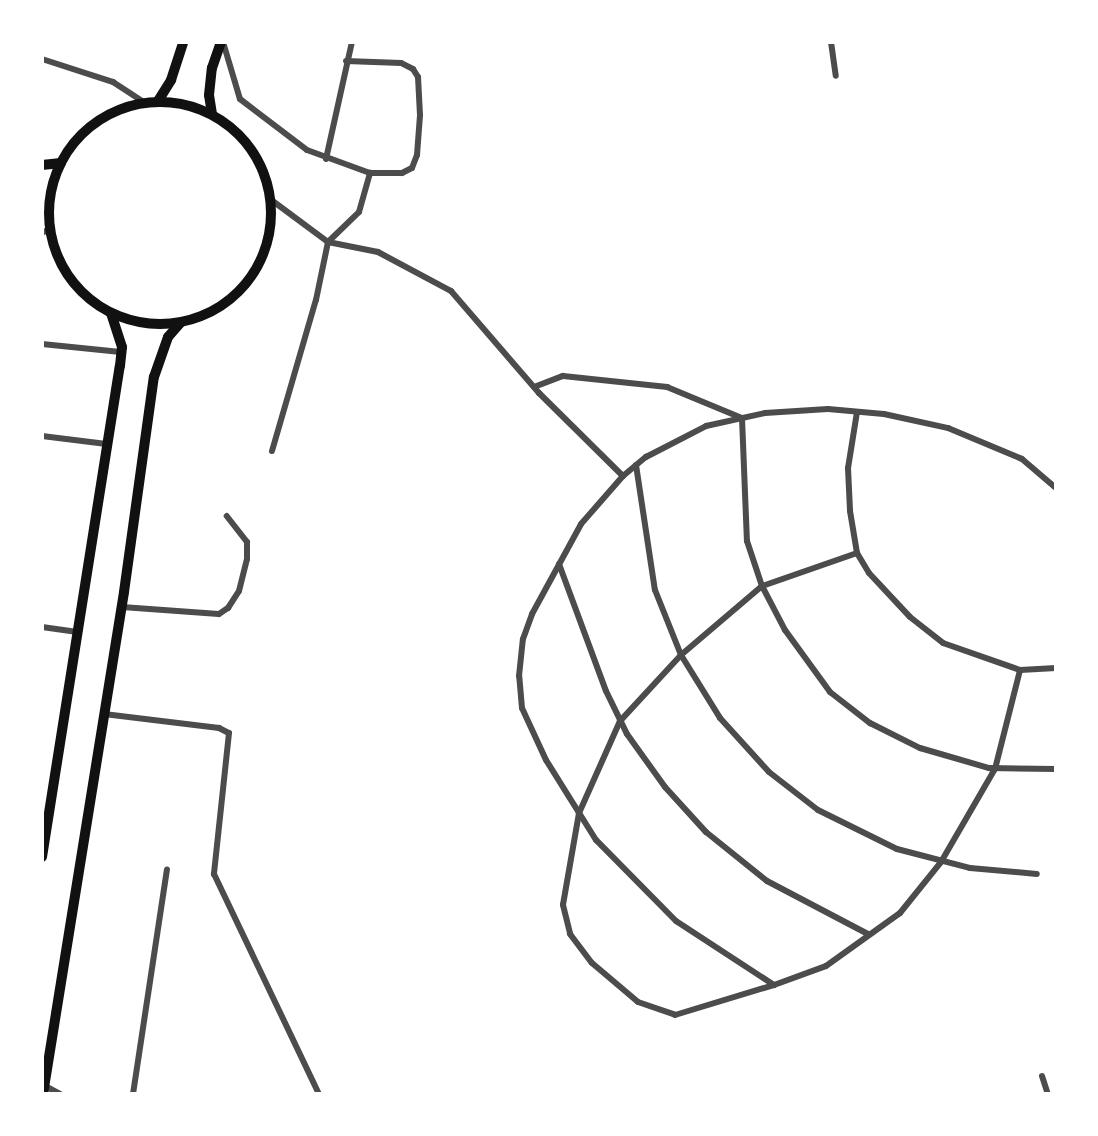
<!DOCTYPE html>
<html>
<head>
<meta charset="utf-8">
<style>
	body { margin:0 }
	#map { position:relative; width:1098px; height:1136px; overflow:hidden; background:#fff; font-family:"Noto Sans",sans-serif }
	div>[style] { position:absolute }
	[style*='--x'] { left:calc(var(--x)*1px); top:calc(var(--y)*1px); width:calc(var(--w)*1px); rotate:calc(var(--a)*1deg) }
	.minor>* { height:6px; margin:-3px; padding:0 3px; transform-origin:3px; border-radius:3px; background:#4c4c4c }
	.primary>* { height:10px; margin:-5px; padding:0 5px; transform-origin:5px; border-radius:5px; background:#111 }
	.trunk>* { height:10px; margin:-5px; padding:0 5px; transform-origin:5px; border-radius:5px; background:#111 }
	.trunk>.ring { margin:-5px; padding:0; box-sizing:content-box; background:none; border:10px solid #111; border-radius:50% }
	span { translate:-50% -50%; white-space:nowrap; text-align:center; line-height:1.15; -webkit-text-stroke:5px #fff; paint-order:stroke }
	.frame { position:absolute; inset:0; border:44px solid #fff; pointer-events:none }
</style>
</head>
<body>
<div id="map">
	<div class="minor">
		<div style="--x:223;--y:42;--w:59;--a:73.4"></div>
		<div style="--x:240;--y:99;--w:84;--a:37.3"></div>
		<div style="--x:307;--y:150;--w:67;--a:20.1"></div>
		<div style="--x:370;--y:173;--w:32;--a:0"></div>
		<div style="--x:402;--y:173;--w:11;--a:-27"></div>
		<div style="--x:412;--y:168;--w:14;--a:-69"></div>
		<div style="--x:417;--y:155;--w:40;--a:-85.7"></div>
		<div style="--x:420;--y:115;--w:38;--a:-93"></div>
		<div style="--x:418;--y:77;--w:9;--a:-122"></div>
		<div style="--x:413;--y:69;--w:13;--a:-153"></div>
		<div style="--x:401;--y:63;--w:55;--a:-177.9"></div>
		<div style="--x:831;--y:42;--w:34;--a:82"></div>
		<div style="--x:42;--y:59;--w:75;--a:17.9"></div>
		<div style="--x:113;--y:82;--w:37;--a:33"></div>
		<div style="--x:326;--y:159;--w:120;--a:-77.5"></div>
		<div style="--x:270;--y:199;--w:72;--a:36.6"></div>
		<div style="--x:328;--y:242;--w:51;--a:11.3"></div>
		<div style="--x:378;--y:252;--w:83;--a:28.1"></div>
		<div style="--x:451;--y:291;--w:135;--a:49.2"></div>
		<div style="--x:539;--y:393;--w:118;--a:44.7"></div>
		<div style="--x:42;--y:233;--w:10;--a:-29"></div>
		<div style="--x:42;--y:344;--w:79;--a:5.8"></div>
		<div style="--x:534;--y:387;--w:31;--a:-21"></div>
		<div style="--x:563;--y:376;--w:105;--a:6"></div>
		<div style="--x:667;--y:387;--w:81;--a:22.5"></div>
		<div style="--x:742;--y:418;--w:123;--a:87.7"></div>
		<div style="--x:747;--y:541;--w:47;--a:71.6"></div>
		<div style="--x:762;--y:586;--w:50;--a:62.4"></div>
		<div style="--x:785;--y:630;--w:77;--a:54"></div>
		<div style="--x:830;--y:692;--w:51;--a:37.8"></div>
		<div style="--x:870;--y:723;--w:56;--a:26.6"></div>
		<div style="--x:920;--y:748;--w:72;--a:16.2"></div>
		<div style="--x:989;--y:768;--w:67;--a:0.9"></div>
		<div style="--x:857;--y:412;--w:57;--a:99.1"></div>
		<div style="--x:848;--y:468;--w:43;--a:87.3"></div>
		<div style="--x:850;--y:511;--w:43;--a:80.5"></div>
		<div style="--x:857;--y:553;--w:23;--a:59"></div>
		<div style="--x:869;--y:573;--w:60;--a:47"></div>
		<div style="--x:910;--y:617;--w:42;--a:38.2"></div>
		<div style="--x:943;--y:643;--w:82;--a:19.3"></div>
		<div style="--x:1020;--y:670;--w:36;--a:-3"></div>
		<div style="--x:42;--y:436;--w:65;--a:7"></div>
		<div style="--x:272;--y:451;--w:157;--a:-73.8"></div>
		<div style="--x:316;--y:300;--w:59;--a:-78.3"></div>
		<div style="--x:328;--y:242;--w:43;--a:-44.1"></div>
		<div style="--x:359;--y:212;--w:41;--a:-74.2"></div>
		<div style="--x:636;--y:465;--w:126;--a:81.4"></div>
		<div style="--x:655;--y:590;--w:70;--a:68.2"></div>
		<div style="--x:681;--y:655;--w:74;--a:58.2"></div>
		<div style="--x:720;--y:718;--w:73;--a:47.8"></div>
		<div style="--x:769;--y:772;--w:62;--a:37.8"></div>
		<div style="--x:818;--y:810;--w:88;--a:26.3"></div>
		<div style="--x:897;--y:849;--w:75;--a:14.6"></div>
		<div style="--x:970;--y:868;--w:67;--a:5.1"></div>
		<div style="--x:857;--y:553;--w:101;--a:160.8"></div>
		<div style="--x:762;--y:586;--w:106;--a:139.6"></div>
		<div style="--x:681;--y:655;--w:90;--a:132.7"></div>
		<div style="--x:620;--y:721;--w:101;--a:114"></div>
		<div style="--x:579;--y:813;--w:93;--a:99.9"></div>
		<div style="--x:563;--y:905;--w:30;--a:76"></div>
		<div style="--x:570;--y:934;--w:36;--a:53"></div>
		<div style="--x:592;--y:963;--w:60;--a:40.3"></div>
		<div style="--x:638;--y:1002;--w:39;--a:19"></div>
		<div style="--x:675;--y:1015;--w:103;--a:-16.9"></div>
		<div style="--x:774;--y:985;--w:55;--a:-20.1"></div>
		<div style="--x:826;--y:966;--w:91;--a:-35.6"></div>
		<div style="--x:900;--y:913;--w:65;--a:-51.2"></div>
		<div style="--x:941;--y:862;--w:108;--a:-59.9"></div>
		<div style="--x:995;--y:769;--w:102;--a:-75.8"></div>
		<div style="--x:559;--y:564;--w:135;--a:69.7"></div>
		<div style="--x:606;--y:691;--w:48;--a:64"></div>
		<div style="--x:627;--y:734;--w:65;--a:54.4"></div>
		<div style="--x:665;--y:787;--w:61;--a:47.7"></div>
		<div style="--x:706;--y:832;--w:78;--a:38.8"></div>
		<div style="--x:767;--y:881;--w:114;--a:27.7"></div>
		<div style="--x:122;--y:607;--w:97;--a:4.1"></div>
		<div style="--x:219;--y:614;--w:11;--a:-34"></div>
		<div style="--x:228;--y:608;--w:20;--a:-57"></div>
		<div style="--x:239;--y:591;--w:33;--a:-76"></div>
		<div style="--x:247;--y:559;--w:17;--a:-90"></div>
		<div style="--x:247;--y:542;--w:33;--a:-128"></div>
		<div style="--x:42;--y:627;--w:34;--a:8"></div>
		<div style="--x:104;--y:714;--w:116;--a:6.9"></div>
		<div style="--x:219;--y:728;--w:11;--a:27"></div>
		<div style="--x:229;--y:733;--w:142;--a:96.1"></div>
		<div style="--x:214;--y:874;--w:244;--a:64.5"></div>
		<div style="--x:774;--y:985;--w:117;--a:-146.9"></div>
		<div style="--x:676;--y:921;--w:114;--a:-134.6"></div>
		<div style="--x:596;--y:840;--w:94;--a:-122"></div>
		<div style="--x:546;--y:760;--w:57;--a:-114.8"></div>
		<div style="--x:522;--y:708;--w:32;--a:-95"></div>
		<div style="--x:519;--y:676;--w:37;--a:-84"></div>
		<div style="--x:523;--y:639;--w:27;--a:-70"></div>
		<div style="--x:532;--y:614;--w:102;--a:-61.4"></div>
		<div style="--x:581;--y:524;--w:64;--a:-48.8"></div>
		<div style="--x:623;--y:476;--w:30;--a:-40"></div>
		<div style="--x:646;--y:457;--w:68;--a:-27.3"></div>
		<div style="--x:706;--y:426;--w:60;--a:-12.4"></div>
		<div style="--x:765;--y:413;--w:63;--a:-3.6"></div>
		<div style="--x:828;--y:409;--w:56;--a:5.1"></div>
		<div style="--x:884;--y:414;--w:66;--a:12.3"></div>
		<div style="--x:948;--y:428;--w:80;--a:22.7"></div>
		<div style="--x:1022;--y:459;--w:45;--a:40.5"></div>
		<div style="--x:1042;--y:1076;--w:19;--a:72"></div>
		<div style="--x:45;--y:1086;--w:17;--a:28"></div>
		<div style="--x:133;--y:1094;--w:227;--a:-81.4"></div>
	</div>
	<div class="primary">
		<div style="--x:42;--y:857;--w:497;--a:-81"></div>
		<div style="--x:120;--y:366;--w:19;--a:-84"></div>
		<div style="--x:122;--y:347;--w:35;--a:-108"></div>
		<div style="--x:43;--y:1094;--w:508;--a:-80.83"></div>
		<div style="--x:124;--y:592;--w:217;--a:-82.1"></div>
		<div style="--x:154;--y:377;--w:42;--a:-70.7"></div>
		<div style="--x:168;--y:337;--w:18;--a:-49"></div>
	</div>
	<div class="trunk">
		<div style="--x:158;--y:101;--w:25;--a:-58"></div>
		<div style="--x:171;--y:80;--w:40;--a:-72"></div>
		<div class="ring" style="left:49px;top:102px;width:212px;height:212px"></div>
		<div style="--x:212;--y:114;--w:19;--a:-99"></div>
		<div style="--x:209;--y:95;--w:27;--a:-84"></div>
		<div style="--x:212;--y:68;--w:28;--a:-71"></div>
		<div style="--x:42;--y:165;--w:19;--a:-6"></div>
	</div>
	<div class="frame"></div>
</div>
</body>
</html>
